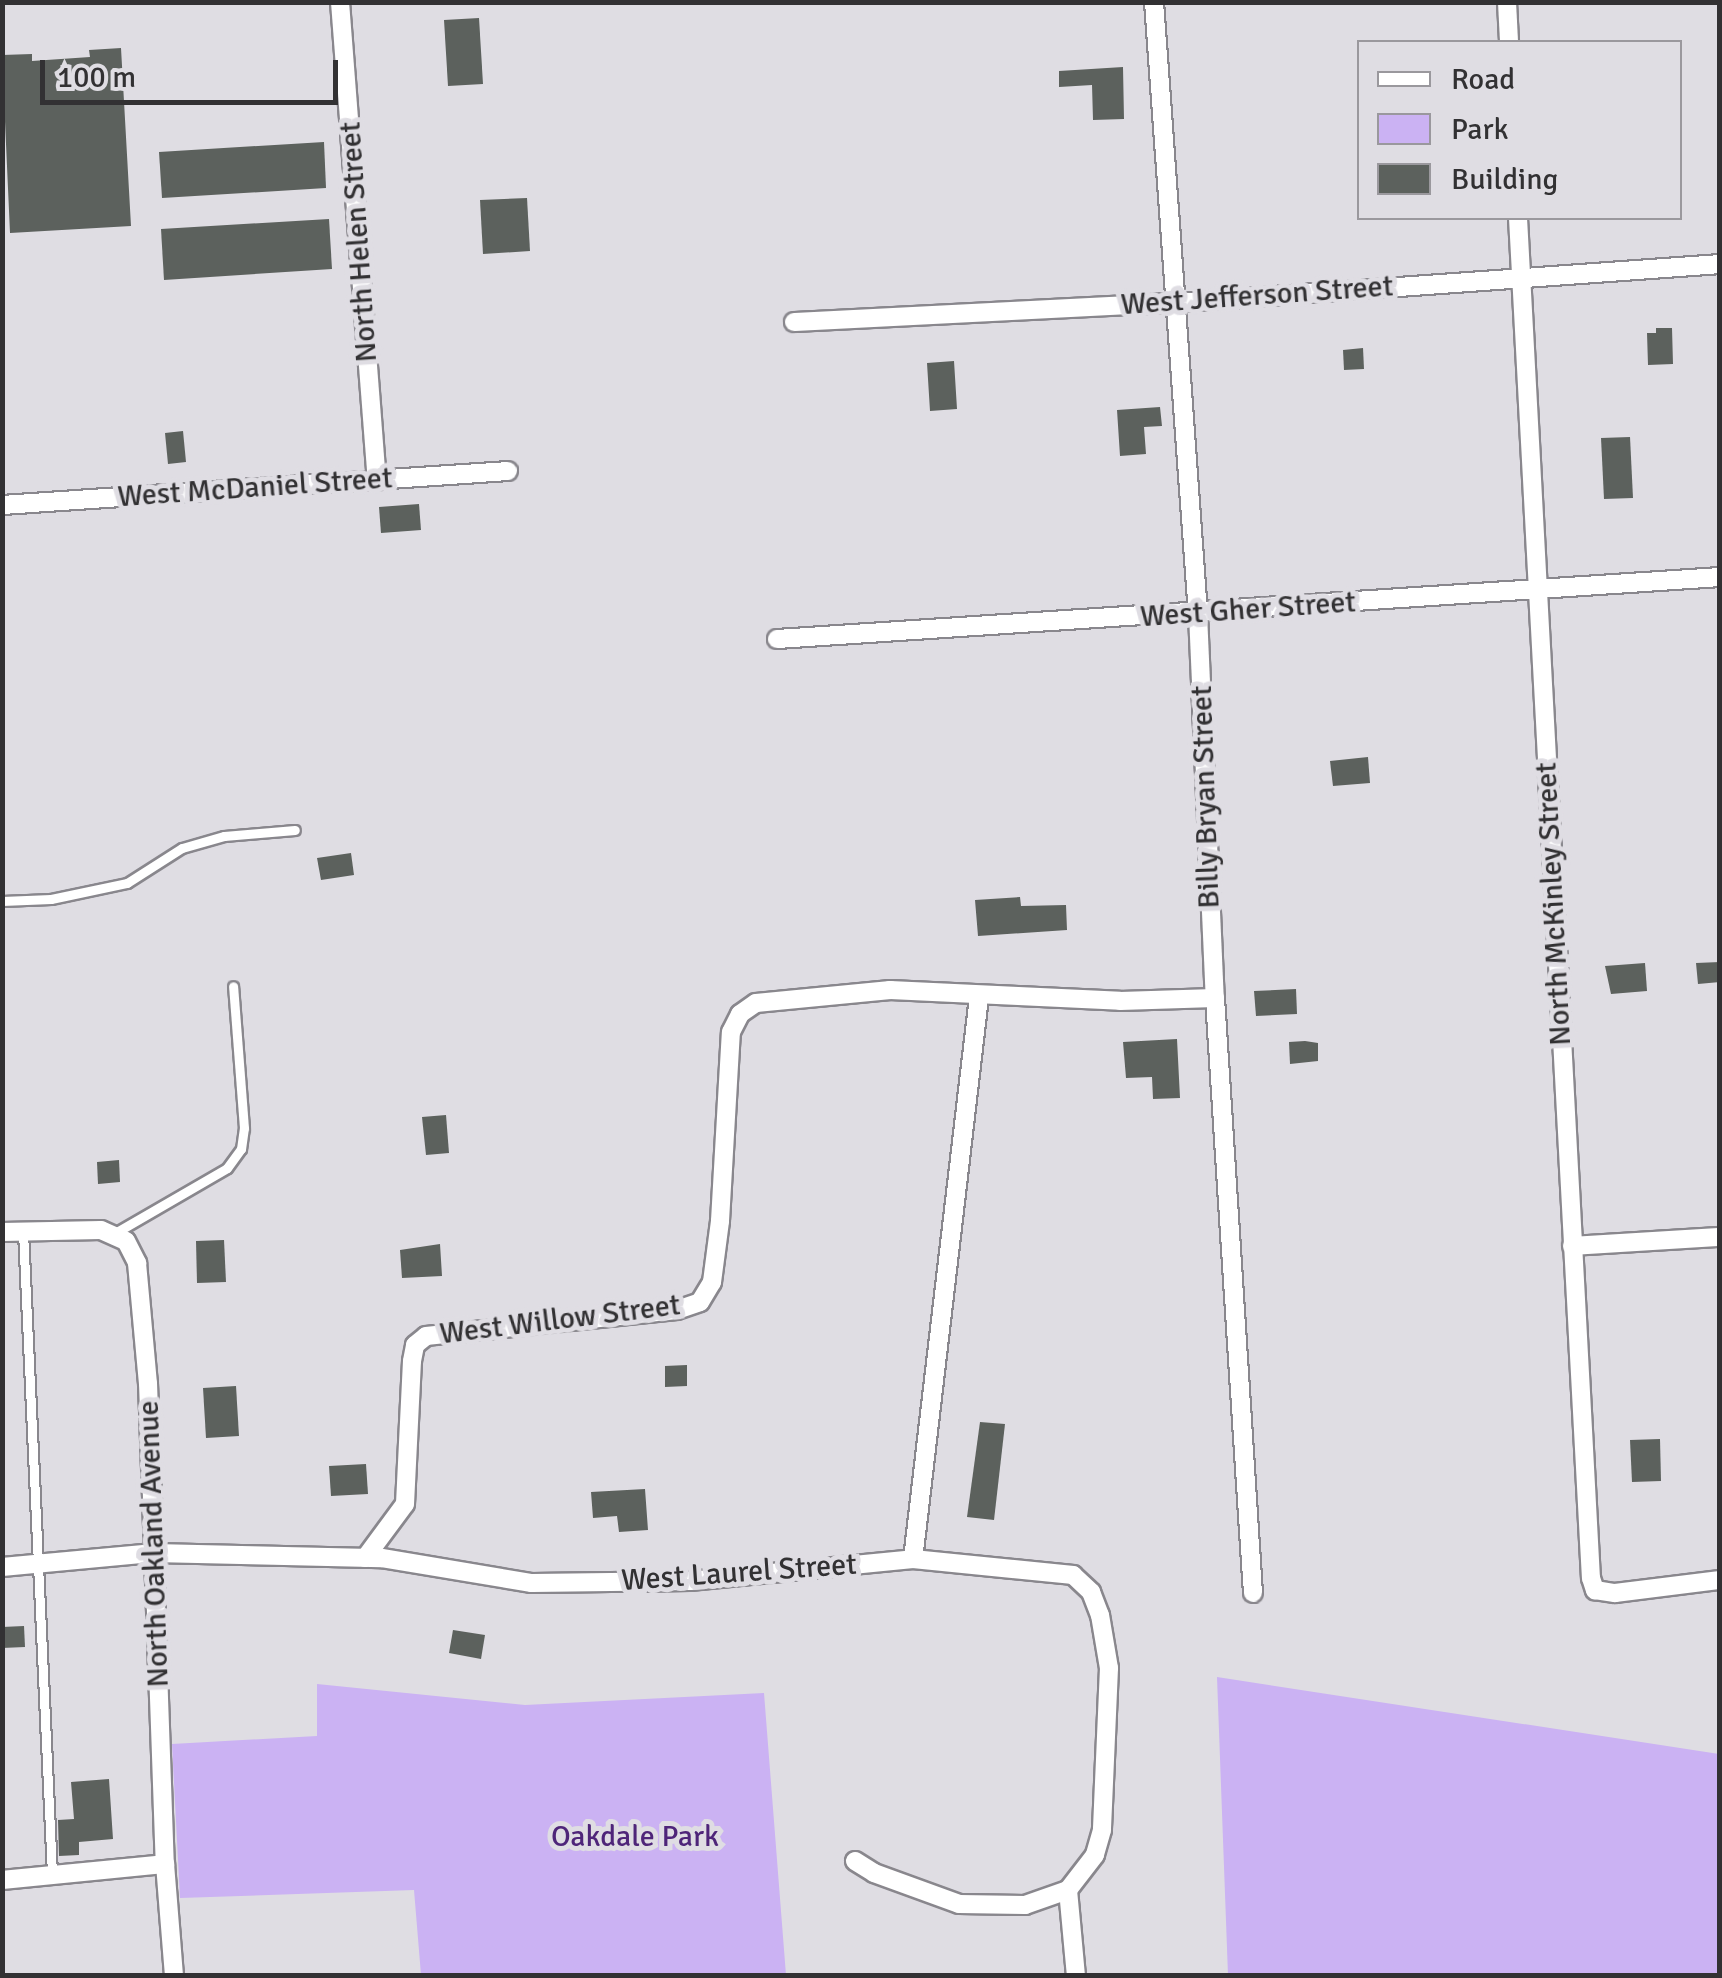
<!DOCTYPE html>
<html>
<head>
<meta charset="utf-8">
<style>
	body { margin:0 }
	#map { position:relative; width:1722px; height:1978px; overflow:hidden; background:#dfdde3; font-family:Signika,sans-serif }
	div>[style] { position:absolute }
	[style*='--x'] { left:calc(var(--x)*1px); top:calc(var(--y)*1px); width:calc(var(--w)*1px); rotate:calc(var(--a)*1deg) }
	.green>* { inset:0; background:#cbb2f3 }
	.building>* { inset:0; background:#5c615d }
	.roads { filter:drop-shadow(2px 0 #89878d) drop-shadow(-2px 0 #89878d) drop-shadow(0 2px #89878d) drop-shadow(0 -2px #89878d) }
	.service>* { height:9px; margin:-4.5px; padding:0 4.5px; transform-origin:4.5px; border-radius:4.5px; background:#fff }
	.minor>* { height:18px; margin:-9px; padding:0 9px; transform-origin:9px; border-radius:9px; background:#fff }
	span { translate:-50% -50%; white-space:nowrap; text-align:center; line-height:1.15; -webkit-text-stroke:10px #dfdde3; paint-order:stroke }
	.street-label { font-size:30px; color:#323133 }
	.park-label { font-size:30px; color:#4e2579 }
	.frame { position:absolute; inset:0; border:5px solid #323133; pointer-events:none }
	.legend { position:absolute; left:1357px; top:40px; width:325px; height:180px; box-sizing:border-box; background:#dfdde3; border:2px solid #9a989d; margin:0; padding:12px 18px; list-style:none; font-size:30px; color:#323133 }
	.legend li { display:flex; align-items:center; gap:20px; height:50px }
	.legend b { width:50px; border:2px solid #9a989d }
	.scale { position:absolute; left:40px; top:60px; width:298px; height:45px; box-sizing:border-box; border:5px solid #323133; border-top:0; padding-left:12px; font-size:30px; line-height:35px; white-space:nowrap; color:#323133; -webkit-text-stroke:8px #dfdde3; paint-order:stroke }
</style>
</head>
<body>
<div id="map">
	<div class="green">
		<div style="clip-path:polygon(1217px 1677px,1719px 1754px,1719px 1975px,1228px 1975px)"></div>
		<div style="clip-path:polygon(317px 1684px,525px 1705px,764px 1693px,786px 1975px,421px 1975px,414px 1890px,180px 1898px,172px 1744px,317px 1736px)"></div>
	</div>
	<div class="building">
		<div style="clip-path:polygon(479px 18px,483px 84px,448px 86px,444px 20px)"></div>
		<div style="clip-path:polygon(121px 48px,131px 226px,10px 233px,2px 55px,32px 54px,32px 61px,90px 57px,89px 50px)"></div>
		<div style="clip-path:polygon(1123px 67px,1124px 119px,1093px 120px,1092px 85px,1059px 87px,1059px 71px)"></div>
		<div style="clip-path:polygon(324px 142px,326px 188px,162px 198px,159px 152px)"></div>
		<div style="clip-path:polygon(527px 198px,530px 251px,483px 254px,480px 200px)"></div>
		<div style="clip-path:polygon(329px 219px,332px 269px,164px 280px,161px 229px)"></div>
		<div style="clip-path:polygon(1656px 328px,1672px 328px,1673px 364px,1648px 365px,1647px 333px,1656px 333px)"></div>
		<div style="clip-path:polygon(1363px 348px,1364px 369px,1344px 370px,1343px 350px)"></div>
		<div style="clip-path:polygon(954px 361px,957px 409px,930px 411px,927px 363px)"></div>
		<div style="clip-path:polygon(1160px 407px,1162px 426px,1144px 427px,1146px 454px,1120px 456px,1117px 410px)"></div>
		<div style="clip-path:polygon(183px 431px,186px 462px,168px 464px,165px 433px)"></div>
		<div style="clip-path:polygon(1630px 437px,1633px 498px,1604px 499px,1601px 438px)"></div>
		<div style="clip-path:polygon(419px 504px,421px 530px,381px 533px,379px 507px)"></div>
		<div style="clip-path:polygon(1368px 757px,1370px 783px,1333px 786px,1330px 761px)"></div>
		<div style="clip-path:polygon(351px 853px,354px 875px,321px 880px,317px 858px)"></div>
		<div style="clip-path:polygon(1020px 897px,1021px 906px,1066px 905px,1067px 930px,978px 936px,975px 900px)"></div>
		<div style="clip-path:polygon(1720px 962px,1720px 982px,1698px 984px,1696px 963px)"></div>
		<div style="clip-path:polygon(1645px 963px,1647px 991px,1611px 994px,1605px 966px)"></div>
		<div style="clip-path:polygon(1296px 989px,1297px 1014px,1256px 1016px,1254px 991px)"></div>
		<div style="clip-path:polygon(1177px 1039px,1180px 1098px,1153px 1099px,1152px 1077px,1126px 1078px,1123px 1042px)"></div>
		<div style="clip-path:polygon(1305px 1041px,1318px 1043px,1318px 1061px,1290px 1064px,1289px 1042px)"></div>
		<div style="clip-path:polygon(446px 1115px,449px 1153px,426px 1155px,422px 1117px)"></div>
		<div style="clip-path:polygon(119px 1160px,120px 1182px,98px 1184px,97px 1162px)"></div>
		<div style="clip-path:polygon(224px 1240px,226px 1282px,197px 1283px,196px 1241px)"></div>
		<div style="clip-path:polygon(440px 1244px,442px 1276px,402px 1278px,400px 1250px)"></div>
		<div style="clip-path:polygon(687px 1365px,687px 1386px,665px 1387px,665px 1366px)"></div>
		<div style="clip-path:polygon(236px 1386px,239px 1436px,206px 1438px,203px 1388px)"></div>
		<div style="clip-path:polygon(980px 1422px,1005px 1424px,994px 1520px,967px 1517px)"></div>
		<div style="clip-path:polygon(1660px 1439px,1661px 1481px,1632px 1482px,1630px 1440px)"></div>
		<div style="clip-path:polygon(366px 1464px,368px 1494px,331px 1496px,329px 1466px)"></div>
		<div style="clip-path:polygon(645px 1489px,648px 1530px,619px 1532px,617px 1516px,593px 1518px,591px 1492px)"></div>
		<div style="clip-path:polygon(24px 1626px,25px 1647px,2px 1648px,2px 1627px)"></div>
		<div style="clip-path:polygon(453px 1630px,485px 1635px,481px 1659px,449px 1653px)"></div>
		<div style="clip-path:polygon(109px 1779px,113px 1839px,79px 1842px,79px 1855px,59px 1856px,58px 1820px,74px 1819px,71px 1782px)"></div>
	</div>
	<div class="roads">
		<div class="service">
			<div style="--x:2;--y:901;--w:49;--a:-2.3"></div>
			<div style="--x:51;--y:899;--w:78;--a:-11.9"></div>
			<div style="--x:127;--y:883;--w:65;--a:-32.5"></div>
			<div style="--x:182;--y:848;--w:44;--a:-15.9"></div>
			<div style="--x:224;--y:836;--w:71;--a:-4.8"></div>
			<div style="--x:23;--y:1231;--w:645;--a:87.42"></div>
			<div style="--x:115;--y:1233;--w:129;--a:-30.1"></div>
			<div style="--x:227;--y:1168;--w:24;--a:-54"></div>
			<div style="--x:241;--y:1149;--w:21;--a:-82"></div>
			<div style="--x:244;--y:1128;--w:142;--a:-94.4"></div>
		</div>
		<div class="minor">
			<div style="--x:340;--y:2;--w:480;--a:85.6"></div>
			<div style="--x:1154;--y:2;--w:614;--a:85.89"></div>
			<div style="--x:1198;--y:614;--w:384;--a:87.5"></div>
			<div style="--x:1215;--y:998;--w:596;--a:86.35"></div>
			<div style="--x:1507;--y:2;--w:40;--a:87.1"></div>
			<div style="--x:1518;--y:218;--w:1362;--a:86.93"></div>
			<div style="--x:1591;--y:1578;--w:13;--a:72"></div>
			<div style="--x:1595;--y:1590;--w:20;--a:9"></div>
			<div style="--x:1615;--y:1593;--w:106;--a:-7.1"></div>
			<div style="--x:794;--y:322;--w:381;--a:-2.9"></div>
			<div style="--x:1175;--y:303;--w:546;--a:-4.09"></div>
			<div style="--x:2;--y:505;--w:507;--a:-3.84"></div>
			<div style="--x:777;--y:639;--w:945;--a:-3.76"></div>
			<div style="--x:2;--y:1232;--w:99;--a:-1.2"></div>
			<div style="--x:101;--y:1230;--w:27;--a:24"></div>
			<div style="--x:126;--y:1241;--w:25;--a:63"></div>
			<div style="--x:137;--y:1263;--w:121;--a:84.8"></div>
			<div style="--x:148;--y:1383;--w:481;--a:88"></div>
			<div style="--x:165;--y:1864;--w:112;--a:85.4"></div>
			<div style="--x:1572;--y:1246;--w:148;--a:-3.5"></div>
			<div style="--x:365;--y:1558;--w:67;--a:-53.5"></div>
			<div style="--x:405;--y:1504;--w:143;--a:-87.2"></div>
			<div style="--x:412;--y:1361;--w:16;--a:-79"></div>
			<div style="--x:415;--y:1345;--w:14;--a:-39"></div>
			<div style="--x:426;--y:1336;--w:252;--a:-5.9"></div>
			<div style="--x:677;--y:1310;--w:24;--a:-19"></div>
			<div style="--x:700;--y:1302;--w:23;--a:-59"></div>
			<div style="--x:712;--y:1282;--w:62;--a:-82.5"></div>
			<div style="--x:720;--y:1221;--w:189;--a:-86.7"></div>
			<div style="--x:731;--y:1032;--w:20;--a:-63"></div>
			<div style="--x:740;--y:1014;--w:19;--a:-35"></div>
			<div style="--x:756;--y:1003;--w:135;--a:-5.5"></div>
			<div style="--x:890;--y:990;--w:230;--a:2.7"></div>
			<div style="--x:1120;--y:1001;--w:95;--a:-1.8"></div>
			<div style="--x:913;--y:1559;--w:566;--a:-83.3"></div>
			<div style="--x:2;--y:1567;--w:153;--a:-5.3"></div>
			<div style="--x:154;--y:1553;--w:228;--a:1.3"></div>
			<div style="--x:382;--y:1558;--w:152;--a:9.5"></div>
			<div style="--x:532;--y:1583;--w:158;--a:-0.7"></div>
			<div style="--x:690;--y:1581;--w:224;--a:-5.6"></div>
			<div style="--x:913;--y:1559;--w:161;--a:5.7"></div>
			<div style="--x:1073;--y:1575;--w:25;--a:43"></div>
			<div style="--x:1091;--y:1592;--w:25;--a:69"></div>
			<div style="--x:1100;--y:1615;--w:54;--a:80.4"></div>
			<div style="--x:1109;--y:1668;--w:162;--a:92.5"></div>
			<div style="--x:1102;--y:1830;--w:26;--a:106"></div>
			<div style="--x:1095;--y:1855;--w:44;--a:127.6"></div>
			<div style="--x:1068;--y:1890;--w:86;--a:84.7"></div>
			<div style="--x:855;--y:1861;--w:22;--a:32"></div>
			<div style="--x:874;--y:1873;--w:90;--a:20"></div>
			<div style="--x:959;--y:1904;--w:66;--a:0.9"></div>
			<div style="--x:1025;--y:1905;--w:46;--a:-19.2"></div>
			<div style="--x:2;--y:1880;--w:164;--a:-5.6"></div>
		</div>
	</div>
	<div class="street-label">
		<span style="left:359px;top:242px;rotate:-94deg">North Helen Street</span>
		<span style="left:1257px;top:296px;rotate:-4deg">West Jefferson Street</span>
		<span style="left:255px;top:488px;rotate:-4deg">West McDaniel Street</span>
		<span style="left:1248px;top:610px;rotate:-4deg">West Gher Street</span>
		<span style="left:1206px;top:797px;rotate:-92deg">Billy Bryan Street</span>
		<span style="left:1554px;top:904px;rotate:-93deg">North McKinley Street</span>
		<span style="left:560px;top:1320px;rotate:-7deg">West Willow Street</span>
		<span style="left:154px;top:1544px;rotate:-92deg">North Oakland Avenue</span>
		<span style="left:739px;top:1573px;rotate:-4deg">West Laurel Street</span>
	</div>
	<div class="park-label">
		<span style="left:635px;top:1837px">Oakdale Park</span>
	</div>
	<div class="frame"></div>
	<ul class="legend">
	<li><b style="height:12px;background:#fff"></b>Road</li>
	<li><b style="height:28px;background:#cbb2f3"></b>Park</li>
	<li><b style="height:28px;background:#5c615d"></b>Building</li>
	</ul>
	<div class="scale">100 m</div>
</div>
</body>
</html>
